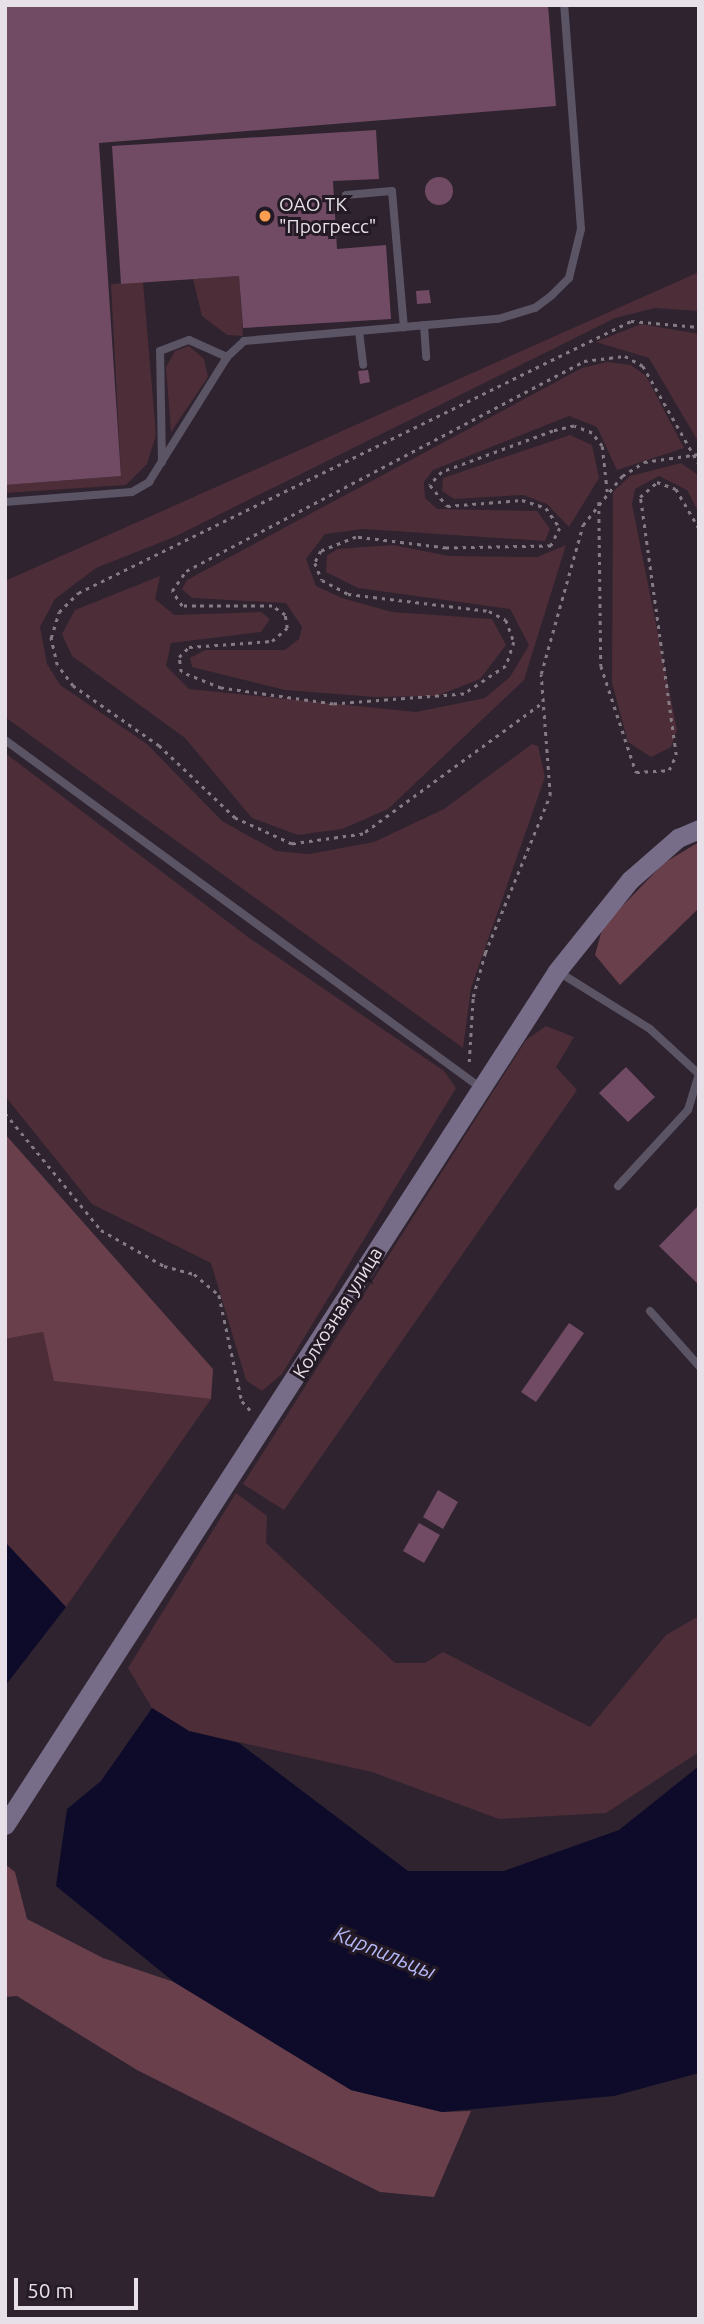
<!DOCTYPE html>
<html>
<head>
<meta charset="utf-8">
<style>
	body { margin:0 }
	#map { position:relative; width:704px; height:2324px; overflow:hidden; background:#2e232f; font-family:Ubuntu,sans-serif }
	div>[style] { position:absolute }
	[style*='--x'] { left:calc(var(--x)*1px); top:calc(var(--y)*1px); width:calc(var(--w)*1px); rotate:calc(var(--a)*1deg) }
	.green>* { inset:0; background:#4d2d37 }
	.forest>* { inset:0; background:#693f4c }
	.water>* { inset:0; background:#0e0b2a }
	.building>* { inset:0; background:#714b63 }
	.round { border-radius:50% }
	.path>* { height:2.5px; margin-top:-1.25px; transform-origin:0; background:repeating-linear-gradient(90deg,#847b85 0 3.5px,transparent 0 8.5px) }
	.service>* { height:8px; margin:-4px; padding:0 4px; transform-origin:4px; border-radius:4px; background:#5a5465 }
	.secondary>* { height:19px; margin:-9.5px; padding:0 9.5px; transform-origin:9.5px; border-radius:9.5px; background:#776d88 }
	.dots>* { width:19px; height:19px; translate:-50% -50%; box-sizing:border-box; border:4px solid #241a25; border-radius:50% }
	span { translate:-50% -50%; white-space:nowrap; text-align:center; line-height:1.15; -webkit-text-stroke:6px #241a25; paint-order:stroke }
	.poi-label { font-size:19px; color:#e7e0e8 }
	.left { translate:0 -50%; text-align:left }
	.street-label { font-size:19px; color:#e7e0e8 }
	.water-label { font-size:21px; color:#b6b9f9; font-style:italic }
	.frame { position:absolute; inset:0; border:7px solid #e7e0e8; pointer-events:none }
	.scale { position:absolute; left:14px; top:2278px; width:124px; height:32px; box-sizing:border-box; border:4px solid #e7e0e8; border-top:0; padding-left:9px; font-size:21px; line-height:24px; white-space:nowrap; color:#e7e0e8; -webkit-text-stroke:5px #241a25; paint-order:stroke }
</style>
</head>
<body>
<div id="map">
	<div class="green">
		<div style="clip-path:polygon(699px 272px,699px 311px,655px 308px,615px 318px,174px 537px,96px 568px,55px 599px,40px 627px,47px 664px,60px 685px,147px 744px,222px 821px,276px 851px,309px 854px,374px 842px,444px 809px,532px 744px,538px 746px,545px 777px,471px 988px,463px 1048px,5px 717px,5px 581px)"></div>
		<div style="clip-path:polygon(239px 276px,243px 336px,227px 335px,202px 316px,193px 279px)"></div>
		<div style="clip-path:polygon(143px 282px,156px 435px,147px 464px,126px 485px,5px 493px,5px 485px,121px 476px,111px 284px)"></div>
		<div style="clip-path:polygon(641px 324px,699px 334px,699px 443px,649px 358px,596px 342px)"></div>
		<div style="clip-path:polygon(189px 346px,204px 359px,208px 377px,171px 432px,166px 367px,175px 351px)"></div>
		<div style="clip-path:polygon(607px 362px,631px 365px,646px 376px,684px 448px,617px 470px,597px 427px,569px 416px,433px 470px,424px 482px,425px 498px,437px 509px,537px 511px,550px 529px,545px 541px,363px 529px,325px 534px,306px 559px,316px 586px,342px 598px,392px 612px,492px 619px,506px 645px,480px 679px,437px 696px,375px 697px,285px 690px,192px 667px,190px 658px,205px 650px,285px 650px,299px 639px,302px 627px,286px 603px,192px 598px,182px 589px,187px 580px,582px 368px)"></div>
		<div style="clip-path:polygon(570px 435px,592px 445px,599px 478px,569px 527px,547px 504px,523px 495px,454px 499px,442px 491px,443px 478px)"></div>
		<div style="clip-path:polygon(681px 463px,699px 476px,699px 513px,687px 490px,659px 476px,635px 489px,632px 504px,677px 730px,671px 747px,651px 757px,628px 742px,612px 683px,613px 492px,630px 476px)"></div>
		<div style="clip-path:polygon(393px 545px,449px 556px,537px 557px,566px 545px,524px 680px,388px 809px,342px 829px,298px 835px,252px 818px,185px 738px,72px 656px,62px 634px,75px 610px,160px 576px,155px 599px,174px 615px,261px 612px,270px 619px,261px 632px,171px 643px,166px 666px,189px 689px,416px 712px,485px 698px,510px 677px,529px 645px,510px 609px,358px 588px,326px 572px,327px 556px,337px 549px)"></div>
		<div style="clip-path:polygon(5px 753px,248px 937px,444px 1071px,456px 1088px,282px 1374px,262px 1391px,246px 1380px,211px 1263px,92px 1204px,5px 1096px)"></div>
		<div style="clip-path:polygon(546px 1026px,574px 1037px,556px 1067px,577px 1090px,284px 1510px,243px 1484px,526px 1040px)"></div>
		<div style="clip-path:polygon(43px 1332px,55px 1381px,211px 1399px,66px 1607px,5px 1542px,5px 1339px)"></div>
		<div style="clip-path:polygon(236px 1493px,267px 1516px,266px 1543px,395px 1663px,425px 1663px,443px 1652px,590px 1727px,666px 1635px,699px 1616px,699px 1752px,606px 1813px,499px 1819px,372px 1772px,189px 1731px,152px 1708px,128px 1668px)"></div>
	</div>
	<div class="forest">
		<div style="clip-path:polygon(699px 842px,699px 908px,620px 985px,595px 955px,603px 926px,664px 863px)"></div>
		<div style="clip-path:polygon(5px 1134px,213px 1369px,211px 1399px,54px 1381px,43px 1332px,5px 1339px)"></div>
		<div style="clip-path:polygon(5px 1864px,15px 1872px,27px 1919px,103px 1958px,174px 1982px,351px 2090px,442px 2112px,471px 2111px,434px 2197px,380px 2192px,137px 2070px,17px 1996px,5px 1997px)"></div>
	</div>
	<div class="water">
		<div style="clip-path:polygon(5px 1542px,66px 1607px,5px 1686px)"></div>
		<div style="clip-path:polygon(152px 1708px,189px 1731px,239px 1743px,408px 1871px,504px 1871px,619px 1830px,699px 1766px,699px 2073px,614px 2096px,442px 2112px,351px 2090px,174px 1982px,56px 1886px,67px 1809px,101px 1781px)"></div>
	</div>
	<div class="building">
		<div style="clip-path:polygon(5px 5px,548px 5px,556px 106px,99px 143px,121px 476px,5px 485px)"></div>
		<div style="clip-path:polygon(376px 130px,379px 179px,333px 181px,337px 249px,386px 245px,391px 319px,243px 328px,239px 276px,121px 284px,112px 146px)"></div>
		<div class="round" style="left:425px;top:177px;width:28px;height:28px"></div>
		<div style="clip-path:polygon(429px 290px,431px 303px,417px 304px,416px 291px)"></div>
		<div style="clip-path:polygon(368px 370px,370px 382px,360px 384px,358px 371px)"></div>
		<div style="clip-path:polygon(626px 1067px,655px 1097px,628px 1122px,599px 1093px)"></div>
		<div style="clip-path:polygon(699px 1205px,699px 1285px,659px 1246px)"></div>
		<div style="clip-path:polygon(569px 1323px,584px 1333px,536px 1402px,521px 1392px)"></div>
		<div style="clip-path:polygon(438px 1490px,458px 1502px,443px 1529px,423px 1517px)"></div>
		<div style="clip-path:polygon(419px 1523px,440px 1535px,424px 1563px,403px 1551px)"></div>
	</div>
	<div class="path">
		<div style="--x:607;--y:492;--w:46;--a:-96.2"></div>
		<div style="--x:602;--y:446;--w:16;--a:-128"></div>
		<div style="--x:592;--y:433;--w:19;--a:-159"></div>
		<div style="--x:574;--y:426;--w:22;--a:167"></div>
		<div style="--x:553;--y:431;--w:118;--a:159.7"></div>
		<div style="--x:442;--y:472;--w:18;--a:133"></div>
		<div style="--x:430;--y:485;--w:27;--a:51"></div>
		<div style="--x:447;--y:506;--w:75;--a:-4.6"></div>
		<div style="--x:522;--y:500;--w:25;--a:18"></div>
		<div style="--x:546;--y:508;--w:24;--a:55"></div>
		<div style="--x:560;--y:528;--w:20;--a:117"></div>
		<div style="--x:551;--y:546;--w:105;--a:178.9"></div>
		<div style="--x:446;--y:548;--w:91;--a:-173"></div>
		<div style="--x:356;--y:537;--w:38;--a:158"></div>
		<div style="--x:321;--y:551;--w:13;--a:117"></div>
		<div style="--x:315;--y:563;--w:18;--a:68"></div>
		<div style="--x:322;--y:580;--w:30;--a:28"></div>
		<div style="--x:348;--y:594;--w:142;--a:6.9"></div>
		<div style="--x:489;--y:611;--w:19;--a:28"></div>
		<div style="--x:506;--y:620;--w:23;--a:70"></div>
		<div style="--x:514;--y:642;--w:25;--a:108"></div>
		<div style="--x:506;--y:666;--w:50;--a:146.3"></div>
		<div style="--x:464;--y:694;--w:131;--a:175.6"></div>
		<div style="--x:333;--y:704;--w:113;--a:-171.9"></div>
		<div style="--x:221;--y:688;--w:43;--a:-158.2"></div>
		<div style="--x:181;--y:672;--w:15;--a:-98"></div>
		<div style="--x:179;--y:657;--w:14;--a:-45"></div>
		<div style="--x:189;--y:647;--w:83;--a:-4.1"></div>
		<div style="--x:272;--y:641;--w:20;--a:-41"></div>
		<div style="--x:287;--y:628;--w:13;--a:-99"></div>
		<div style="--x:285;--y:615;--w:16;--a:-145"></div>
		<div style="--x:272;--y:606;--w:90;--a:180"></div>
		<div style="--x:182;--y:606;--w:18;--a:-124"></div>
		<div style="--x:172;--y:591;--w:24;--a:-55"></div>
		<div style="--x:186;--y:571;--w:450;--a:-27.8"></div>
		<div style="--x:584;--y:361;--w:41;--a:-7"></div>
		<div style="--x:625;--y:356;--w:21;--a:29"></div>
		<div style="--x:643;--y:366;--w:113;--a:60.3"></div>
		<div style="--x:599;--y:502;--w:164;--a:89.3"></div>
		<div style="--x:601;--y:666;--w:112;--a:71.7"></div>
		<div style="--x:636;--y:772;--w:33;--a:-3"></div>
		<div style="--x:669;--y:770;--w:17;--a:-65"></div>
		<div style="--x:676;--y:755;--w:260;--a:-97.9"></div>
		<div style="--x:640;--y:497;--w:23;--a:-41"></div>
		<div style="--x:657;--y:482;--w:20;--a:20"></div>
		<div style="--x:676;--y:489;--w:45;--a:59.5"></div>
		<div style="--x:540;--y:705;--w:219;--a:143.9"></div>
		<div style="--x:363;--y:834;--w:72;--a:172"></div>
		<div style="--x:292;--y:844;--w:63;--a:-155.5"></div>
		<div style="--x:235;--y:818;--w:105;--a:-136.5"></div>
		<div style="--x:159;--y:746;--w:105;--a:-145.1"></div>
		<div style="--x:73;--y:686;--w:26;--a:-127"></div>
		<div style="--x:57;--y:665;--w:28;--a:-103"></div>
		<div style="--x:51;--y:638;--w:27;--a:-73"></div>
		<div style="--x:59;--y:612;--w:27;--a:-45"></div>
		<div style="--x:78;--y:593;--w:616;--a:-26.19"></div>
		<div style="--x:631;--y:321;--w:68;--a:5"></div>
		<div style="--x:469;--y:1062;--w:65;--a:-86.5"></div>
		<div style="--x:473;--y:997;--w:46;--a:-74.7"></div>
		<div style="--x:485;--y:953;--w:171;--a:-67.6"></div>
		<div style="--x:550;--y:795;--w:121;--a:-94.3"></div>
		<div style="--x:541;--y:674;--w:155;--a:-74.3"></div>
		<div style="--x:583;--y:525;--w:63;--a:-51.5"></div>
		<div style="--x:622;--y:476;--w:26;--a:-32"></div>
		<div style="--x:644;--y:462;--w:56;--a:-8.3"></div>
		<div style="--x:5;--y:1113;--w:151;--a:50.6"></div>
		<div style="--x:101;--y:1230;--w:73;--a:29.7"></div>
		<div style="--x:164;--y:1266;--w:31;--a:15"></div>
		<div style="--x:194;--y:1274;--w:33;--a:40"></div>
		<div style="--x:219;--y:1295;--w:108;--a:77.8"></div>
		<div style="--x:242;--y:1401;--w:15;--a:48"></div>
	</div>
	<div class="service">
		<div style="--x:346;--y:195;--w:46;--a:-5"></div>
		<div style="--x:392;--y:191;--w:137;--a:85"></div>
		<div style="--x:424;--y:325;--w:32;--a:86"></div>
		<div style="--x:359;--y:331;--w:34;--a:83"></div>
		<div style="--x:162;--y:462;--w:111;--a:-91"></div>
		<div style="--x:160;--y:351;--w:31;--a:-21"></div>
		<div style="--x:189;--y:340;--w:42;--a:24.1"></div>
		<div style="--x:5;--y:502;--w:127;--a:-4.5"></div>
		<div style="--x:132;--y:492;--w:20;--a:-30"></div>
		<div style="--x:149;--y:482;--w:147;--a:-58"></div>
		<div style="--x:227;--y:357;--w:23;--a:-43"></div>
		<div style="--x:244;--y:341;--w:255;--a:-5"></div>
		<div style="--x:498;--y:319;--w:39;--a:-17"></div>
		<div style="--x:535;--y:308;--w:21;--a:-37"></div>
		<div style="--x:552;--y:295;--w:24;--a:-45"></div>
		<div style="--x:569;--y:278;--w:50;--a:-76.2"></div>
		<div style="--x:581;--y:229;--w:225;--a:-94.3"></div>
		<div style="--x:5;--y:740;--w:590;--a:36.17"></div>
		<div style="--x:557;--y:971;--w:110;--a:31.9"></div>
		<div style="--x:650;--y:1029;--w:67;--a:42.6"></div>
		<div style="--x:618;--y:1186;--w:103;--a:-47.4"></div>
		<div style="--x:688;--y:1110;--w:39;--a:-73"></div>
		<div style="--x:650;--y:1311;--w:74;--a:48.3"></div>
	</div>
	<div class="secondary">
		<div style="--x:5;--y:1825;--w:1017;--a:-57.12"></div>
		<div style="--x:557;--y:971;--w:117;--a:-51.3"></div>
		<div style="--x:630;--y:880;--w:64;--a:-41.2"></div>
		<div style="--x:678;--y:838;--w:23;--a:-23"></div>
	</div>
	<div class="dots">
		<div style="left:265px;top:216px;background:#fb9e50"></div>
	</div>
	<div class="poi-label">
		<span class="left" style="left:279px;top:216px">ОАО ТК<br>"Прогресс"</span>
	</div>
	<div class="street-label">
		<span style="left:338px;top:1313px;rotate:-58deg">Колхозная улица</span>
	</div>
	<div class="water-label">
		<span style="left:385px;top:1952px;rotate:22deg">Кирпильцы</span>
	</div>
	<div class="frame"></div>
	<div class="scale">50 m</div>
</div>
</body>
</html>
